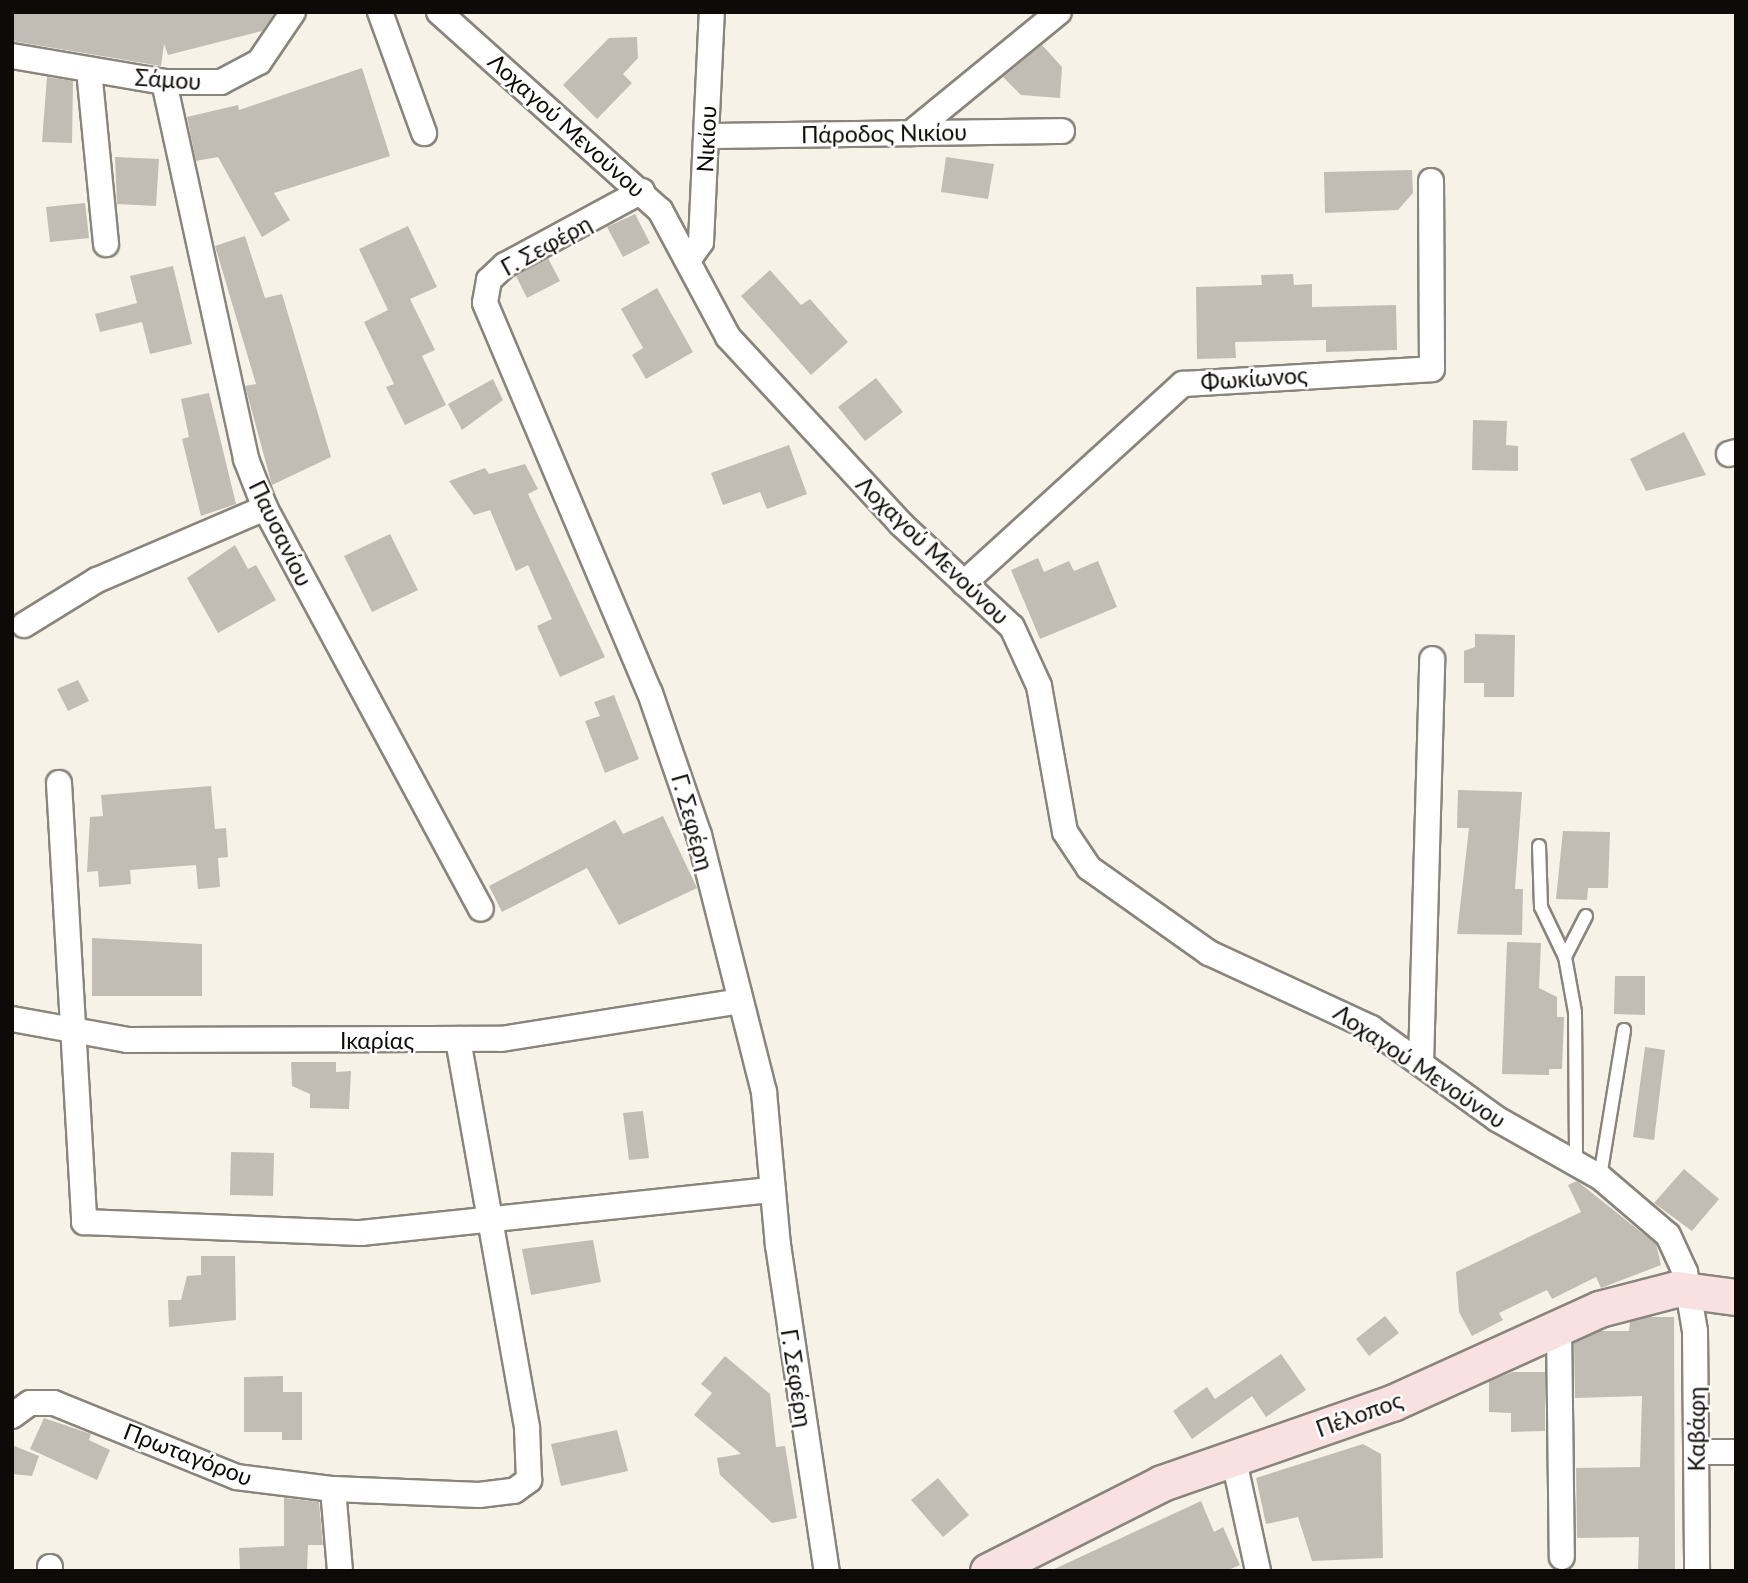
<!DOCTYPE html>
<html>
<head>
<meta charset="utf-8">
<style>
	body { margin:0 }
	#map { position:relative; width:1748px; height:1583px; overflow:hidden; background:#f6f2e8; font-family:Lato,sans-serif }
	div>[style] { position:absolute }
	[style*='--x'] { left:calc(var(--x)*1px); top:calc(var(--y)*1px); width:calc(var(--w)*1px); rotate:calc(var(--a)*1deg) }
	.building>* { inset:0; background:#c1bdb4 }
	.roads { filter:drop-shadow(2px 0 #89857c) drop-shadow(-2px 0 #89857c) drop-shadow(0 2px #89857c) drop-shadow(0 -2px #89857c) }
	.lane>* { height:12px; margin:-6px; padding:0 6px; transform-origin:6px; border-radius:6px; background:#fff }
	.street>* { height:24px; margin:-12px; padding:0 12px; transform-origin:12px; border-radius:12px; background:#fff }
	.secondary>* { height:35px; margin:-17.5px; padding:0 17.5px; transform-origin:17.5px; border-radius:17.5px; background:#f8e1e0 }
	span { translate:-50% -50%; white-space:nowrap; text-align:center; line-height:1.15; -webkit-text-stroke:5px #fff; paint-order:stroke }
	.street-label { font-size:23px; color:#0d0b08 }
	.frame { position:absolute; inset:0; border:14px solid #0d0b08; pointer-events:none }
</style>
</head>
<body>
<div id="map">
	<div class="building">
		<div style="clip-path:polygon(12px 12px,275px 12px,262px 31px,168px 55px,164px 44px,161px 66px,12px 41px)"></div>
		<div style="clip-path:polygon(637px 37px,638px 58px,623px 74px,632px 83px,597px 119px,563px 85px,609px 38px)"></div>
		<div style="clip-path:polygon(1042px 45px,1062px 67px,1060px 98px,1021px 95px,1003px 77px)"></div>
		<div style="clip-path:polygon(362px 68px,390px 156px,274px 193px,290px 220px,262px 237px,218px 157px,196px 161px,187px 117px,238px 105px,239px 110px)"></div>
		<div style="clip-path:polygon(47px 77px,73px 81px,72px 143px,42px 142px)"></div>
		<div style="clip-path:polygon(115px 157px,159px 159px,156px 206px,117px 204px)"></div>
		<div style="clip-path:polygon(946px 157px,994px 164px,988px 199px,941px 192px)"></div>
		<div style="clip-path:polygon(1412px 170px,1413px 193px,1398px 210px,1325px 213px,1324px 172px)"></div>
		<div style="clip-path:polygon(85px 203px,89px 238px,50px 242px,46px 207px)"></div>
		<div style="clip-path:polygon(635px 214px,650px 243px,623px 257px,607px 227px)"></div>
		<div style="clip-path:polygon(408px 226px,437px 287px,410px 299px,435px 350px,422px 356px,446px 405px,405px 425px,386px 387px,394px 384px,364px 322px,388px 310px,359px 249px)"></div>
		<div style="clip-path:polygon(245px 236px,265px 298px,282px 294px,331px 457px,272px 485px,245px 386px,256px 384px,215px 246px)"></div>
		<div style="clip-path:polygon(548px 258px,560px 281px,527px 298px,516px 276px)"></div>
		<div style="clip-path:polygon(173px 266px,192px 344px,150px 354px,142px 322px,100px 332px,95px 314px,137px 303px,130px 276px)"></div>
		<div style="clip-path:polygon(770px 270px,801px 305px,810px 299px,848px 342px,811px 375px,741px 296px)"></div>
		<div style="clip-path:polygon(1293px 274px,1294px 285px,1312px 284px,1312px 307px,1396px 305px,1397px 350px,1326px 352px,1326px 340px,1235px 342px,1236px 358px,1197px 359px,1196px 287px,1262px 285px,1261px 275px)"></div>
		<div style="clip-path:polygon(657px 288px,693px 352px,646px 379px,632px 355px,643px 348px,621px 309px)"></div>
		<div style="clip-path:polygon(876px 378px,903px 412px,865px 441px,838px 407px)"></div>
		<div style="clip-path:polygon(493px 379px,503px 400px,462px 430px,448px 404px)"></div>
		<div style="clip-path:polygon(209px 393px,236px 504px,201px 516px,182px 439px,189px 437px,181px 399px)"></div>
		<div style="clip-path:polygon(1473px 420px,1507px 421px,1506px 445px,1518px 446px,1518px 471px,1472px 470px)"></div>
		<div style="clip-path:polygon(1684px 432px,1706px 475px,1646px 491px,1630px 459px)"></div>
		<div style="clip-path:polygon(789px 445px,807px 494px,767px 509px,760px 492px,723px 505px,711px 473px)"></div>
		<div style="clip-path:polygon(525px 464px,538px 489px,528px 494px,605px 657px,560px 677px,537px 626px,552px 619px,528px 565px,516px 571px,490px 510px,474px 515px,449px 481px,485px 468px,489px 474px)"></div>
		<div style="clip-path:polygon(390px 534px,418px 590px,372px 612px,344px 556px)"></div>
		<div style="clip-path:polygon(235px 545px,248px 569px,256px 565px,276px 600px,218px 633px,187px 578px)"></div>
		<div style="clip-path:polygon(1038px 558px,1044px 572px,1069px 561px,1074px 571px,1098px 561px,1117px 607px,1040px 639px,1011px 570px)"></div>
		<div style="clip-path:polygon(1475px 634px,1515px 635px,1514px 697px,1484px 697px,1484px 683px,1464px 683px,1464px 651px,1475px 647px)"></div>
		<div style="clip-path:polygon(78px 680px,89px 701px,68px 711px,57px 689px)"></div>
		<div style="clip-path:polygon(614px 695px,639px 759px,605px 773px,585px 721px,600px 716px,594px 702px)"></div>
		<div style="clip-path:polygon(211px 786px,215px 829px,226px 828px,228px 857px,218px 858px,220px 887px,198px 889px,196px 865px,130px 870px,131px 884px,99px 887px,98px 871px,87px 872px,90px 817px,103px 816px,101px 795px)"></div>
		<div style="clip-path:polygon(1458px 790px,1522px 792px,1515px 889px,1523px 889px,1522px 935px,1457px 934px,1469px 828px,1457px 828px)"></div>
		<div style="clip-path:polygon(663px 816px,697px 888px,619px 925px,587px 868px,502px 912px,489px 886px,615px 820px,623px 834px)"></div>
		<div style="clip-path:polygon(1563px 831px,1610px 832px,1608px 888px,1588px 888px,1587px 900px,1556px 899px)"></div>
		<div style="clip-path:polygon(92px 938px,202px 944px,202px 996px,92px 996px)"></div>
		<div style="clip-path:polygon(1507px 942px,1541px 943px,1539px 988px,1557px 997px,1557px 1017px,1564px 1017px,1562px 1069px,1549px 1069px,1549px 1075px,1502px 1074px)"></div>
		<div style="clip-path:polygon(1615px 976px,1645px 976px,1645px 1015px,1614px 1014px)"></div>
		<div style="clip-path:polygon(1645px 1047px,1665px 1050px,1654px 1140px,1633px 1137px)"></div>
		<div style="clip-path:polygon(291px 1062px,336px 1062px,336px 1072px,351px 1071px,349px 1109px,310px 1108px,310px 1094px,292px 1086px)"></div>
		<div style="clip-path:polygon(643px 1111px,649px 1158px,629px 1160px,623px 1113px)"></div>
		<div style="clip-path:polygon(231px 1152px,274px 1153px,273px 1196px,230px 1195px)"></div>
		<div style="clip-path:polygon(1684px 1169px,1719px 1199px,1692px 1231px,1654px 1203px)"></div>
		<div style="clip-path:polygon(1577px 1181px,1656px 1244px,1661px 1265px,1601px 1288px,1596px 1277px,1552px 1299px,1547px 1290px,1499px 1313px,1503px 1320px,1472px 1336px,1459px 1312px,1456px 1272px,1581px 1212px,1568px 1185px)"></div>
		<div style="clip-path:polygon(593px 1240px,601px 1282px,531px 1295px,522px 1249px)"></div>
		<div style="clip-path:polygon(201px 1256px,235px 1256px,236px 1320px,169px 1327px,168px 1300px,181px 1300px,187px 1276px,201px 1275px)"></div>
		<div style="clip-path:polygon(1385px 1316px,1399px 1333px,1369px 1356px,1356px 1339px)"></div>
		<div style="clip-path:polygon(1647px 1317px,1674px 1317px,1675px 1571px,1638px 1571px,1639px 1537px,1577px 1538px,1576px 1468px,1640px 1467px,1642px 1396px,1575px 1398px,1574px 1342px,1598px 1331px,1629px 1331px,1630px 1322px)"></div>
		<div style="clip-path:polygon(1281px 1354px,1306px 1390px,1266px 1417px,1252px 1396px,1192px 1439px,1173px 1411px,1207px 1387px,1215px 1399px)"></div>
		<div style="clip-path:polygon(725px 1356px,770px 1394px,776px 1447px,785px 1446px,797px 1518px,772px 1523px,720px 1475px,717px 1458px,741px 1454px,694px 1415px,712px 1393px,701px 1384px)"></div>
		<div style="clip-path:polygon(1513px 1372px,1545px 1372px,1545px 1431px,1511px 1432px,1511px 1413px,1489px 1412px,1489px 1381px)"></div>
		<div style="clip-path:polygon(283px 1376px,283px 1392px,302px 1392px,302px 1440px,282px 1440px,282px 1432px,244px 1432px,244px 1377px)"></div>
		<div style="clip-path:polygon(44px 1418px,91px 1434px,89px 1440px,110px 1450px,97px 1480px,30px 1449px)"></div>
		<div style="clip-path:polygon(617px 1430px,628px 1471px,561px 1486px,551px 1444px)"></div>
		<div style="clip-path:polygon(1363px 1444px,1381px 1454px,1383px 1558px,1312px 1561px,1298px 1517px,1266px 1524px,1256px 1478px)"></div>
		<div style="clip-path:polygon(12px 1445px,39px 1456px,32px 1476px,12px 1474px)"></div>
		<div style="clip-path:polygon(938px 1478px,969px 1515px,943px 1537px,911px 1500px)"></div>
		<div style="clip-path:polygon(284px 1498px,319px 1502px,323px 1545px,308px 1545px,307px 1571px,240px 1571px,239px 1548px,284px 1546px)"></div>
		<div style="clip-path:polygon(1201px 1501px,1214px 1532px,1223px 1527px,1240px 1565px,1226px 1571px,1050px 1571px)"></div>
	</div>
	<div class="roads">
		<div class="lane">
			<div style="--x:1539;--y:846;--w:61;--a:88.1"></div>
			<div style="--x:1541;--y:907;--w:55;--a:64.4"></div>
			<div style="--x:1565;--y:957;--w:56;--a:79.7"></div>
			<div style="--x:1575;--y:1012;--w:150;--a:89.6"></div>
			<div style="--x:1565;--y:957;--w:46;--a:-62.9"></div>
			<div style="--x:1600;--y:1177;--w:149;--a:-80.7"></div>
		</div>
		<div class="street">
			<div style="--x:380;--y:12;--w:129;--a:70"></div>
			<div style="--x:439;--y:12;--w:297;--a:41.9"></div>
			<div style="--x:660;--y:210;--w:144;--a:61.8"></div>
			<div style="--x:728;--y:337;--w:255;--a:47.2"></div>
			<div style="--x:901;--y:524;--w:151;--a:42.9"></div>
			<div style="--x:1012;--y:627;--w:65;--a:65.4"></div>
			<div style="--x:1039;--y:686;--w:148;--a:79.9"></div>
			<div style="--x:1065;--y:832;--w:43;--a:56.3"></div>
			<div style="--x:1089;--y:868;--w:147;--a:35.3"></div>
			<div style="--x:1209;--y:953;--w:179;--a:24.8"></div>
			<div style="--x:1371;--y:1028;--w:155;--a:35.8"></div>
			<div style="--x:1497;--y:1119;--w:118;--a:29.4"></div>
			<div style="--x:1600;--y:1177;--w:89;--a:40.5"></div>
			<div style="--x:1668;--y:1235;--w:41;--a:65.3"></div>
			<div style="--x:1685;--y:1272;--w:60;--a:80.4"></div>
			<div style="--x:1695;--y:1331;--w:240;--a:89.5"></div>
			<div style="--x:12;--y:56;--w:154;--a:9.7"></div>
			<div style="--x:164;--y:82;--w:57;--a:0"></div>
			<div style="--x:221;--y:82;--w:43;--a:-27.8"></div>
			<div style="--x:259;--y:62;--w:60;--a:-55.8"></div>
			<div style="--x:89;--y:70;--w:175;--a:84.4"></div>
			<div style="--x:164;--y:82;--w:386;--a:77.7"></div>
			<div style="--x:246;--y:459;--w:53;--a:68.8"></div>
			<div style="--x:265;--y:508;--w:455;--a:61.7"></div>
			<div style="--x:911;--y:133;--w:191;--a:-39.3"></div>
			<div style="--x:707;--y:136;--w:355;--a:-0.8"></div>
			<div style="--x:642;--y:191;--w:156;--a:151.6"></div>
			<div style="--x:505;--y:265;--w:22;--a:137"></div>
			<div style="--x:489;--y:280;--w:23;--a:100"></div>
			<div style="--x:485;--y:303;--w:423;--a:67.1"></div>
			<div style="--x:650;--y:693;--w:150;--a:71"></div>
			<div style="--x:699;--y:835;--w:265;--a:75.8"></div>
			<div style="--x:764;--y:1092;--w:154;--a:84.8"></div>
			<div style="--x:778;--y:1245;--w:330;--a:81.5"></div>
			<div style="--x:689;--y:259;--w:21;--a:-55"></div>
			<div style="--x:701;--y:242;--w:230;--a:-87.3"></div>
			<div style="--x:1729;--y:454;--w:7;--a:-16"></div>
			<div style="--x:964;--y:583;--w:296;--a:-42.3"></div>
			<div style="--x:1183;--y:384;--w:249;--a:-3.4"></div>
			<div style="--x:1432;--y:369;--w:188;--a:-90.3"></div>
			<div style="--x:24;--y:625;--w:86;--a:-31.7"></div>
			<div style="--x:97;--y:580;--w:183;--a:-23.2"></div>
			<div style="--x:59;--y:783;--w:440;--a:86.7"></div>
			<div style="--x:84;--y:1222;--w:277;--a:2.3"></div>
			<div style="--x:361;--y:1233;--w:414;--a:-6"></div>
			<div style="--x:12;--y:1019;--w:117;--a:10.3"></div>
			<div style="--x:127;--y:1040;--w:374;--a:-0.2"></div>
			<div style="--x:501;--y:1039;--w:242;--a:-9"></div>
			<div style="--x:1421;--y:1063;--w:404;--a:-88.4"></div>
			<div style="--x:1559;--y:1326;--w:231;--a:89.3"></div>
			<div style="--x:12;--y:1416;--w:22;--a:-36"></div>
			<div style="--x:30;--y:1403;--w:24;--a:0"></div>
			<div style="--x:54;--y:1403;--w:196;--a:22.1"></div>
			<div style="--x:236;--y:1477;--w:98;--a:7.1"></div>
			<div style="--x:333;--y:1489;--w:82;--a:85.1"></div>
			<div style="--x:1696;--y:1452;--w:40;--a:0"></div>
			<div style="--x:1233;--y:1456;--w:118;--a:77.7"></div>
			<div style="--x:333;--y:1489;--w:146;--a:2.4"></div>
			<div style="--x:479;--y:1495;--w:35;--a:-7"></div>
			<div style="--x:514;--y:1491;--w:19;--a:-36"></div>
			<div style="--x:529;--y:1480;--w:53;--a:-92.2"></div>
			<div style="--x:527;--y:1427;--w:394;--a:-100.1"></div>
			<div style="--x:50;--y:1567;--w:4;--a:90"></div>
		</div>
		<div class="secondary">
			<div style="--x:988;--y:1571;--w:195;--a:-26.8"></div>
			<div style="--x:1162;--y:1483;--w:244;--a:-19.2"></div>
			<div style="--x:1392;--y:1403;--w:227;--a:-24.4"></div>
			<div style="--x:1599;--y:1309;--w:80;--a:-14.6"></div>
			<div style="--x:1676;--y:1289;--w:61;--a:7.6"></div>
		</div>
	</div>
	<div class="street-label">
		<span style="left:168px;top:79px;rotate:4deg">Σάμου</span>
		<span style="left:567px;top:125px;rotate:42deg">Λοχαγού Μενούνου</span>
		<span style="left:884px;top:133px;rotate:-1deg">Πάροδος Νικίου</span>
		<span style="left:706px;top:139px;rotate:-87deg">Νικίου</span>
		<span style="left:546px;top:245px;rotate:-29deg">Γ. Σεφέρη</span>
		<span style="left:1254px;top:378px;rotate:-4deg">Φωκίωνος</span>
		<span style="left:281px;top:533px;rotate:64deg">Παυσανίου</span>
		<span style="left:933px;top:550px;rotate:44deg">Λοχαγού Μενούνου</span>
		<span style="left:693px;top:822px;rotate:74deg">Γ. Σεφέρη</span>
		<span style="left:377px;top:1040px">Ικαρίας</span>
		<span style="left:1420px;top:1066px;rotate:34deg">Λοχαγού Μενούνου</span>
		<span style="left:797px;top:1378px;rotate:81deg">Γ. Σεφέρη</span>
		<span style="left:1359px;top:1414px;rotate:-20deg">Πέλοπος</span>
		<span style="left:1696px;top:1429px;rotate:-90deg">Καβάφη</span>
		<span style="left:188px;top:1454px;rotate:21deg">Πρωταγόρου</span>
	</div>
	<div class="frame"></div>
</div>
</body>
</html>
